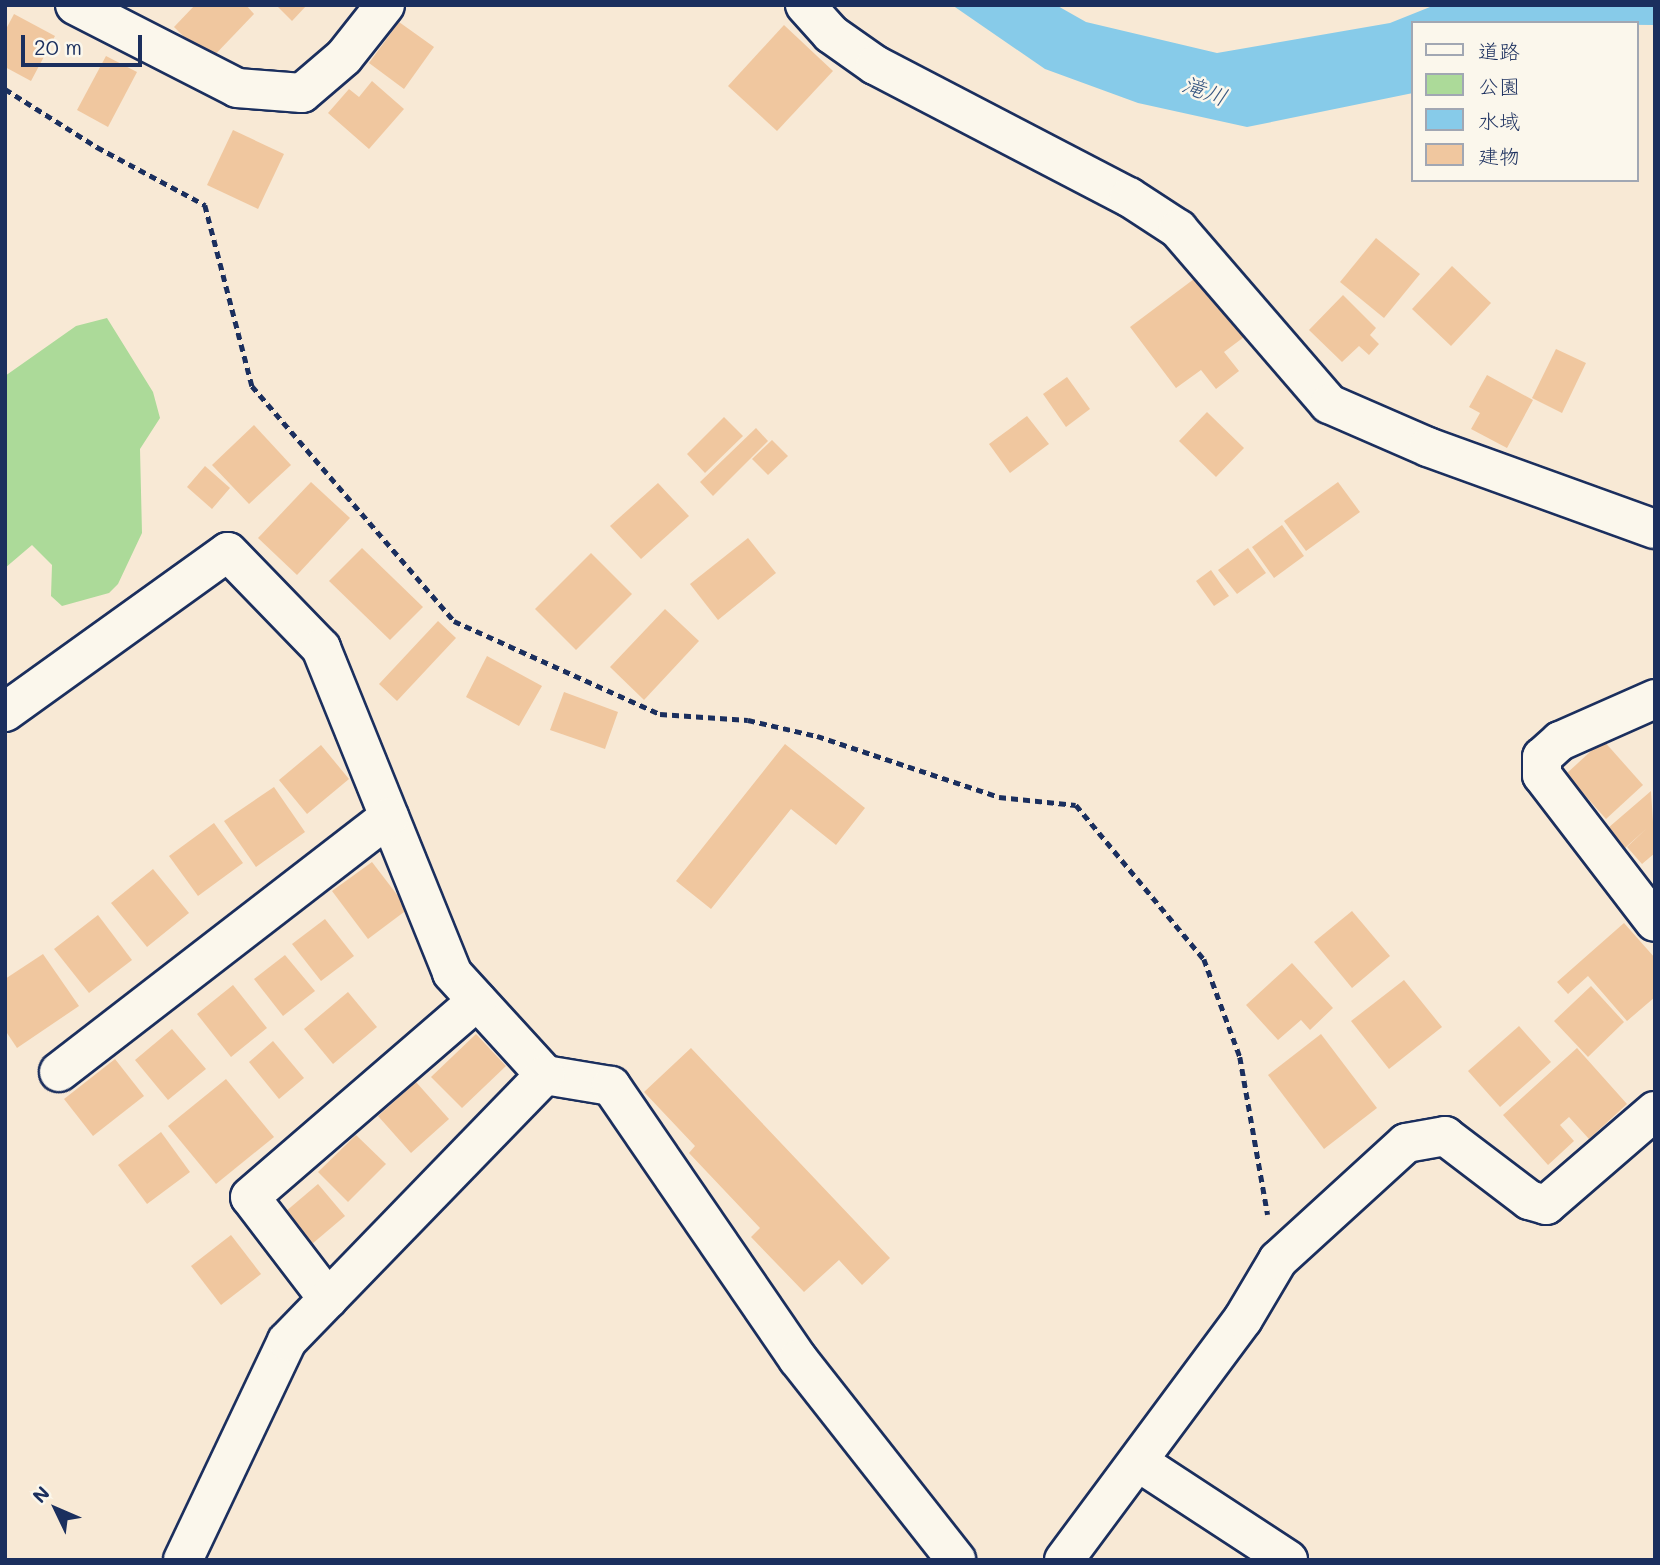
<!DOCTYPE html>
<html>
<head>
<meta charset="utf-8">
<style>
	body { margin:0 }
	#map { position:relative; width:1660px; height:1565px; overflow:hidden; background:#f8e9d5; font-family:Mali,"Klee One",sans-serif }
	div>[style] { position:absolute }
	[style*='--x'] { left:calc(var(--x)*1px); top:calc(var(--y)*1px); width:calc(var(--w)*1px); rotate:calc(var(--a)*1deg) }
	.green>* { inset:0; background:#acda99 }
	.water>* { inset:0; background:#87cbe9 }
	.building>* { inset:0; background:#f0c79f }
	.path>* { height:4.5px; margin-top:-2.25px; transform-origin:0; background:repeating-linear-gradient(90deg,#1b2f5e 0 7px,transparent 0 12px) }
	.roads { filter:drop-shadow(2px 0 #1b2f5e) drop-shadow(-2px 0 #1b2f5e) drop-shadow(0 2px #1b2f5e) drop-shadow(0 -2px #1b2f5e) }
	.minor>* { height:38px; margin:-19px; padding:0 19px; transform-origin:19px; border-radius:19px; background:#fbf7ec }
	span { translate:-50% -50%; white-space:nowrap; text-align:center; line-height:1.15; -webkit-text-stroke:5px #fbf7ec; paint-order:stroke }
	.water-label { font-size:23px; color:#365681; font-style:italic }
	.frame { position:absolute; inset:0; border:7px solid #1b2f5e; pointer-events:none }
	.legend { position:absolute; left:1411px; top:21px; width:228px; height:161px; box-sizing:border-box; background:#fbf7ec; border:2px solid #a1a7b3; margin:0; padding:9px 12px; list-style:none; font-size:21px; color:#1b2f5e }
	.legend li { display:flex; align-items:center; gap:14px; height:35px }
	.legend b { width:35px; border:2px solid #a1a7b3 }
	.north { position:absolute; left:21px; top:1474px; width:70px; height:70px; -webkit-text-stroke:5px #fbf7ec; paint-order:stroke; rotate:314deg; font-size:19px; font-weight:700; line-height:28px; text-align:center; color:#1b2f5e }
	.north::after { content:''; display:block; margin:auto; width:24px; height:32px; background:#1b2f5e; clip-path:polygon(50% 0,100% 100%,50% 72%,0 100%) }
	.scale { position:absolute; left:21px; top:35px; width:121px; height:32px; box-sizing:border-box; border:4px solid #1b2f5e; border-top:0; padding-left:9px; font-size:21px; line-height:24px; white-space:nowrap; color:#1b2f5e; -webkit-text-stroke:5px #fbf7ec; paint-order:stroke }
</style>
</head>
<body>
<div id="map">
	<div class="green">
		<div style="clip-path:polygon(107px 318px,153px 392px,160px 418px,140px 449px,142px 533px,118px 584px,109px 593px,62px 606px,51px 596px,52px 565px,32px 545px,5px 568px,5px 376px,76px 326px)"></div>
	</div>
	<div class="water">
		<div style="clip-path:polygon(952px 5px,1056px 5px,1086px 22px,1217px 53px,1390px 23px,1435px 5px,1655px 5px,1655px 25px,1413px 23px,1413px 93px,1247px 127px,1138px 103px,1045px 69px)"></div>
	</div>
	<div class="building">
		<div style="clip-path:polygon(195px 5px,246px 5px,254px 14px,209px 61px,174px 27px)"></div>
		<div style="clip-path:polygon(276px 5px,307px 5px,292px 21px)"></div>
		<div style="clip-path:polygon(14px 14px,55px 36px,31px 81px,5px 67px,5px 31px)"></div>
		<div style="clip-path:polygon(399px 22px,434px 47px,404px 89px,369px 63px)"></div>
		<div style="clip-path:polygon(784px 25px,833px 71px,777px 131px,728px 86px)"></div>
		<div style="clip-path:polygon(106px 56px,137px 72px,108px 127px,77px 110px)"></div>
		<div style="clip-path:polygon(372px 81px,404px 109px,369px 149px,328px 113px,349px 89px,359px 97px)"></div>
		<div style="clip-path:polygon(233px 130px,284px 154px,258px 209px,207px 185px)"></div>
		<div style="clip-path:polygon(1376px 238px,1420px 274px,1384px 318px,1340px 282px)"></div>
		<div style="clip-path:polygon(1452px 266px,1491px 303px,1451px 346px,1412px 309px)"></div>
		<div style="clip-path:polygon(1198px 276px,1244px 337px,1224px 352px,1239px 371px,1216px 389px,1201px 370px,1176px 388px,1130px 327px)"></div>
		<div style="clip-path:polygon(1343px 295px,1376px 328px,1370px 335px,1379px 344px,1369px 355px,1359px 346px,1342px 362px,1309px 330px)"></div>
		<div style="clip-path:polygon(1556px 349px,1586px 363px,1562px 413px,1532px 398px)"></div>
		<div style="clip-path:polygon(1487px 375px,1533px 400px,1507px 448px,1471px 429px,1480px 413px,1469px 407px)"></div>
		<div style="clip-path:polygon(1067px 377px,1090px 409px,1066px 427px,1043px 394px)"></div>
		<div style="clip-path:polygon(1207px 412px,1244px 448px,1216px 477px,1179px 441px)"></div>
		<div style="clip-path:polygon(1027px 416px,1049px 444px,1010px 473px,989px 444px)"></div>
		<div style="clip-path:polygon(724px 417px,743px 436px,705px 473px,687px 454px)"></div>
		<div style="clip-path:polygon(254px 425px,291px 465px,249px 504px,212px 465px)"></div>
		<div style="clip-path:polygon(756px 428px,768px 441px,713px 496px,700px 482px)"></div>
		<div style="clip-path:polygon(772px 440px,788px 456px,768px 475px,752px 459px)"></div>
		<div style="clip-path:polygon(205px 466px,230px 488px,212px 509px,187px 487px)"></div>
		<div style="clip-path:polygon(311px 482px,350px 518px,297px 575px,258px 538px)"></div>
		<div style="clip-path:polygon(1338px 482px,1360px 512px,1306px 551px,1284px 521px)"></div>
		<div style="clip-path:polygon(658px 483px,689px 516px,641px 559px,610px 526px)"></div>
		<div style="clip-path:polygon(1282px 525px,1304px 556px,1274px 578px,1252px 547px)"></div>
		<div style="clip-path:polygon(748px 538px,776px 573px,718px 620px,690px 584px)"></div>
		<div style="clip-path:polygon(362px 548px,423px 607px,390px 640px,329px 581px)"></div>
		<div style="clip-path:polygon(1248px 548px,1266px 573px,1237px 594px,1218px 570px)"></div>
		<div style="clip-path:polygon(591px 553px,632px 594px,576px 650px,535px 609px)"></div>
		<div style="clip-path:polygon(1211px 570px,1229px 596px,1214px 606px,1196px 581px)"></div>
		<div style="clip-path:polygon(665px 609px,699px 641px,644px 700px,610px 667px)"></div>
		<div style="clip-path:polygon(438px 621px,456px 638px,397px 701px,379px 684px)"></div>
		<div style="clip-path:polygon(487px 656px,542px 686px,519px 726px,466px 697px)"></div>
		<div style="clip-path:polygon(564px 692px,618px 712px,605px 749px,550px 730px)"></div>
		<div style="clip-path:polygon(1603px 740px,1643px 785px,1606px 819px,1566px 774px)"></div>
		<div style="clip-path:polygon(785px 744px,865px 808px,836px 845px,791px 809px,711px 909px,676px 881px)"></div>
		<div style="clip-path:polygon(321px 745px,349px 779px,307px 814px,279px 780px)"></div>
		<div style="clip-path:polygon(274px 787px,305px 832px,256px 867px,224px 821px)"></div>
		<div style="clip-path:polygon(1651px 791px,1655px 853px,1642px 864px,1627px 847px,1646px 829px,1625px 848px,1608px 828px)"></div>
		<div style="clip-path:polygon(214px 823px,243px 863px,198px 896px,169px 856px)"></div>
		<div style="clip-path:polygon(372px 862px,408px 909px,368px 939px,332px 891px)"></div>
		<div style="clip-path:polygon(153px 869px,189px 913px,147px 947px,111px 903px)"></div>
		<div style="clip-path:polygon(1352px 911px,1390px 956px,1352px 988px,1314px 942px)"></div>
		<div style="clip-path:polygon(98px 915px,132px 960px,89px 993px,54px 949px)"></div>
		<div style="clip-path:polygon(325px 919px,354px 956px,321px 981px,292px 944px)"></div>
		<div style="clip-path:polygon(1624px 923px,1655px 958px,1655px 997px,1627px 1021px,1588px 976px,1568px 994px,1557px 982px)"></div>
		<div style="clip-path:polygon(43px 954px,79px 1006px,17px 1048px,5px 1030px,5px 979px)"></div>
		<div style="clip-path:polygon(285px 955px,315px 991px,283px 1016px,254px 979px)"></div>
		<div style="clip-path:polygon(1292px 963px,1333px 1008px,1310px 1030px,1301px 1020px,1278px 1040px,1246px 1005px)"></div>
		<div style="clip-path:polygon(1404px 980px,1442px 1027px,1389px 1069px,1351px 1021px)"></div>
		<div style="clip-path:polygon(233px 985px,267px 1028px,231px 1057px,197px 1014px)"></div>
		<div style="clip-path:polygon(1591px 986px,1624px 1022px,1588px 1057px,1554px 1021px)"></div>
		<div style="clip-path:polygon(348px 992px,377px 1027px,333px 1064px,304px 1029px)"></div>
		<div style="clip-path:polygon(1519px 1026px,1551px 1062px,1500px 1107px,1468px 1071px)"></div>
		<div style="clip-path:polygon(172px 1029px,206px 1069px,168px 1100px,135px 1060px)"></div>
		<div style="clip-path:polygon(476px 1034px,506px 1066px,462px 1108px,431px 1077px)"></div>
		<div style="clip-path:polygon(1321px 1034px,1377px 1108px,1324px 1149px,1268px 1075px)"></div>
		<div style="clip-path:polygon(273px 1041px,304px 1078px,279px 1099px,249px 1062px)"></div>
		<div style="clip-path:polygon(691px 1048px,890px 1258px,862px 1285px,839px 1260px,804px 1292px,751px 1237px,760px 1228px,689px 1153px,695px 1146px,644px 1092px)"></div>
		<div style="clip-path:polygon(1577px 1048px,1627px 1104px,1589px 1139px,1569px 1117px,1560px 1125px,1574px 1141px,1548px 1165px,1503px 1115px)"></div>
		<div style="clip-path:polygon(115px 1059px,144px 1096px,93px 1136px,64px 1099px)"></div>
		<div style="clip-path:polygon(226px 1079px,274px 1137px,216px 1184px,168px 1126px)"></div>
		<div style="clip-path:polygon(416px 1082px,449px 1119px,411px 1153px,378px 1116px)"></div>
		<div style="clip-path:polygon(161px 1132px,190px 1172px,147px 1204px,118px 1165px)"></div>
		<div style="clip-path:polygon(356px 1135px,386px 1164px,348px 1202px,318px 1172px)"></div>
		<div style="clip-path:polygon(318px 1184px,345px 1216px,312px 1244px,285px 1212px)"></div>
		<div style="clip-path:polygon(231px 1235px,261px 1274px,221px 1305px,191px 1266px)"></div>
	</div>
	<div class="path">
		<div style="--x:5;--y:89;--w:109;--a:32.2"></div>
		<div style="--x:97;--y:147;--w:123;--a:28.2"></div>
		<div style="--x:205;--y:205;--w:187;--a:75.4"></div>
		<div style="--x:252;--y:386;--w:310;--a:49.3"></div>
		<div style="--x:454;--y:621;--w:226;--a:24.3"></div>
		<div style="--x:660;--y:714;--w:88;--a:3.9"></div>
		<div style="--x:748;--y:720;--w:71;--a:13.1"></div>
		<div style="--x:817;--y:736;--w:192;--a:18.5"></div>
		<div style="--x:999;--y:797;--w:77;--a:5.9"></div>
		<div style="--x:1076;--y:805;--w:200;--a:50.3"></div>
		<div style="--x:1204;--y:959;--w:104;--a:69.8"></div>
		<div style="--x:1240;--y:1057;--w:160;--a:80"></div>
	</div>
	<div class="roads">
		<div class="minor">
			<div style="--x:75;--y:5;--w:182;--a:27.1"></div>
			<div style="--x:237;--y:88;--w:65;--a:4.4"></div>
			<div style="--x:302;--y:93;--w:55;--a:-40.6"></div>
			<div style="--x:344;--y:57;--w:66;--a:-51.7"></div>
			<div style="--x:805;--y:5;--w:39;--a:48"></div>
			<div style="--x:831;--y:34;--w:54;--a:35.2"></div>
			<div style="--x:875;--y:65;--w:286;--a:27.5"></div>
			<div style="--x:1129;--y:197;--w:59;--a:33.1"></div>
			<div style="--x:1178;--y:229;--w:231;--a:49.2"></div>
			<div style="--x:1329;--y:404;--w:108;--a:23.5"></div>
			<div style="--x:1428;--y:447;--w:241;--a:19.9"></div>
			<div style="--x:1655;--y:699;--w:104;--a:156.1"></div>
			<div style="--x:1560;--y:741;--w:24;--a:138"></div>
			<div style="--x:1542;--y:757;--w:18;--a:90"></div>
			<div style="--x:1542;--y:775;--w:185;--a:52.5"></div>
			<div style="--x:5;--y:712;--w:274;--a:-35.7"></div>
			<div style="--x:228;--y:552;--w:134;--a:45.9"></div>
			<div style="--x:321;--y:648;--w:350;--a:68"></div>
			<div style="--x:452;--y:973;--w:138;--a:47.6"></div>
			<div style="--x:545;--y:1075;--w:67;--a:9.5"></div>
			<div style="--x:611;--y:1086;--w:331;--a:55.6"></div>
			<div style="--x:798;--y:1359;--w:256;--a:51.8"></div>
			<div style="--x:59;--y:1072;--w:417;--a:-37.7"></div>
			<div style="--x:328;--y:1299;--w:128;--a:-127.4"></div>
			<div style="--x:250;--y:1197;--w:300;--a:-40.8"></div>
			<div style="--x:1140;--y:1463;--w:177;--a:33.2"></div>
			<div style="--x:183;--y:1560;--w:242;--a:-64.6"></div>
			<div style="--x:287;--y:1341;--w:371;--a:-45.9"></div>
			<div style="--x:1064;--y:1560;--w:300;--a:-53.4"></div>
			<div style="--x:1243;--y:1319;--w:69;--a:-59.3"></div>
			<div style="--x:1278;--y:1260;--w:173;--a:-42.4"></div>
			<div style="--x:1406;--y:1143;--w:40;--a:-10"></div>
			<div style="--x:1445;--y:1136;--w:106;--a:37.3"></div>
			<div style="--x:1529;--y:1200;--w:18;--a:16"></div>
			<div style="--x:1546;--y:1205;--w:144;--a:-40.8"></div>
		</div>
	</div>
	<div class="water-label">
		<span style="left:1205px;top:90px;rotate:20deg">滝川</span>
	</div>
	<div class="frame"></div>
	<ul class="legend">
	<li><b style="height:9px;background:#fbf7ec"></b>道路</li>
	<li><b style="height:19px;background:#acda99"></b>公園</li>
	<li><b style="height:19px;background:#87cbe9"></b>水域</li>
	<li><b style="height:19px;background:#f0c79f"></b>建物</li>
	</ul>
	<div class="north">N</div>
	<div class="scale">20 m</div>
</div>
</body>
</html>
